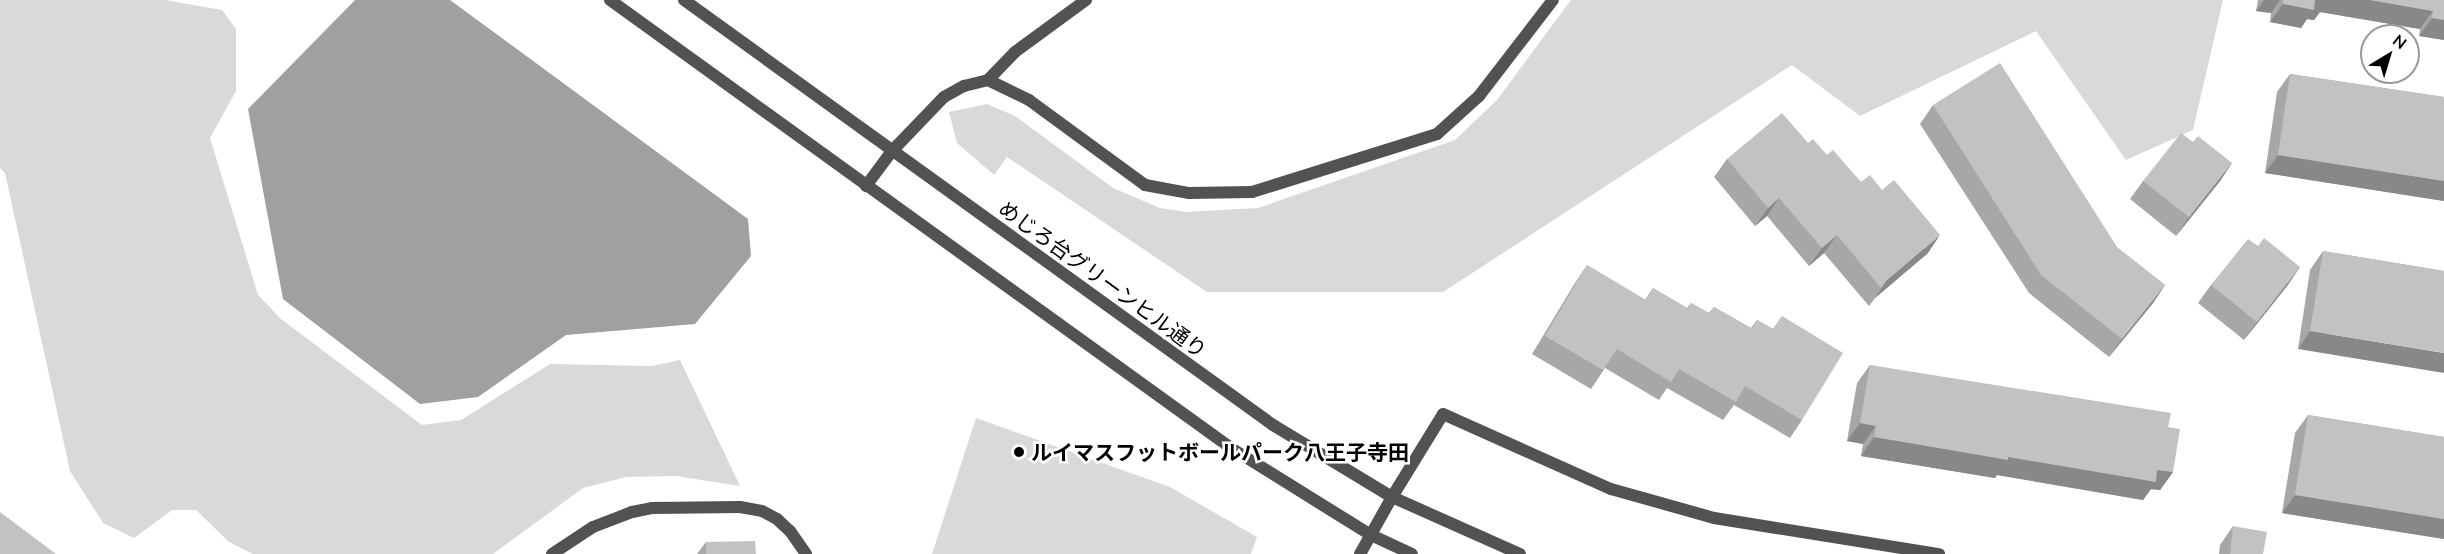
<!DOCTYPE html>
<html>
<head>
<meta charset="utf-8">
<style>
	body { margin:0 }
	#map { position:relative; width:2444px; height:554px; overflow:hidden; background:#fff; font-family:Mulish,"Noto Sans JP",sans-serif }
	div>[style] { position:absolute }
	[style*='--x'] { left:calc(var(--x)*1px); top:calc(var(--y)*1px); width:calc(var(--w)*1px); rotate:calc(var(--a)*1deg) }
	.green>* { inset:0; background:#d9d9d9 }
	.water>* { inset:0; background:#a0a0a0 }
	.service>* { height:12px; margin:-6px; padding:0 6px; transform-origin:6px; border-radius:6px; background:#525252 }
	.minor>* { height:12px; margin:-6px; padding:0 6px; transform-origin:6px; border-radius:6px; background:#525252 }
	.tertiary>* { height:12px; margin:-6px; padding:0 6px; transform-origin:6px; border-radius:6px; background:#525252 }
	.wall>* { inset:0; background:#a7a7a7 }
	.shaded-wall>* { inset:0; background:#888 }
	.building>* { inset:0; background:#c2c2c2 }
	.dots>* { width:16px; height:16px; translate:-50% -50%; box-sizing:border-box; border:3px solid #fff; border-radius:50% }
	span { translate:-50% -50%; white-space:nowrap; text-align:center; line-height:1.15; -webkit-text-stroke:5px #fff; paint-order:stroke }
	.street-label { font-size:21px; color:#000 }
	.poi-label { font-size:21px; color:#000; font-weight:700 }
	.left { translate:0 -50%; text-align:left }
	.north { position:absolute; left:2360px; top:24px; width:60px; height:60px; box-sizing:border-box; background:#fff; border:2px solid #999; border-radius:50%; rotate:38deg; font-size:16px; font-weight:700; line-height:24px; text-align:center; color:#000 }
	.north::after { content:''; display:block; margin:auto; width:21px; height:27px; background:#000; clip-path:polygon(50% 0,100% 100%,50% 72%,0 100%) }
</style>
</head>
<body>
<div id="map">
	<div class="green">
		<div style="clip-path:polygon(0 0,165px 0,222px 10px,236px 29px,236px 91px,210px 138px,258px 295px,281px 319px,422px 425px,461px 420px,550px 364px,652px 366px,680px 360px,740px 486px,676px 476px,626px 477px,583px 488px,493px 554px,253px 554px,229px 542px,196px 510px,172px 510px,134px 538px,103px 523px,70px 471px,5px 173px,0 168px)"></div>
		<div style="clip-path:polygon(1571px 0,2223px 0,2193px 130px,2126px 160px,2036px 31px,1860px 116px,1792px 65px,1443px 292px,1207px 292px,1007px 157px,994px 175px,957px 143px,949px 112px,987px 104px,1015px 116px,1113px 188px,1160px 208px,1186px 212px,1258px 208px,1455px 140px,1497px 100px)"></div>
		<div style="clip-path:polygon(976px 418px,1170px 487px,1257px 537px,1251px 554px,932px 554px)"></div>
	</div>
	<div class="water">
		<div style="clip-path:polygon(355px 0,450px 0,748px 219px,751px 256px,695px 324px,566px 335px,478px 397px,420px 404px,283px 299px,248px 109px)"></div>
	</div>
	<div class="service">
		<div style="--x:1392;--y:497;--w:97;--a:-58.4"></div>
		<div style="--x:1443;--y:414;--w:184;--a:24.1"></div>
		<div style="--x:1611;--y:489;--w:107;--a:15.7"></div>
		<div style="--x:1714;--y:518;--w:228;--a:9.1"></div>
	</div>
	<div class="minor">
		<div style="--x:988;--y:80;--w:39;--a:-46"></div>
		<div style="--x:1015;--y:52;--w:88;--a:-36.2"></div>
		<div style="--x:866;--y:186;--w:44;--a:-53.4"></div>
		<div style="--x:892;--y:151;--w:75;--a:-46.1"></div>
		<div style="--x:944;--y:97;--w:23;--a:-29"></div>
		<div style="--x:964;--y:86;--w:25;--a:-14"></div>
		<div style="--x:988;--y:80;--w:46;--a:26"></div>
		<div style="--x:1029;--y:100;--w:144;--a:36.2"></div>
		<div style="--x:1145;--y:185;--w:45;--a:10.3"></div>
		<div style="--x:1189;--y:193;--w:63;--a:-0.9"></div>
		<div style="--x:1252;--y:192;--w:194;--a:-17.4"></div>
		<div style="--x:1437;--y:134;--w:57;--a:-42.1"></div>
		<div style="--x:1479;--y:96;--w:121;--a:-52.4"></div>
		<div style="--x:552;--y:554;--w:49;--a:-33.4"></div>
		<div style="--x:593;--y:527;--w:42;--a:-21"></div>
		<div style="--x:632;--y:512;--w:20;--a:-11"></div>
		<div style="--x:652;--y:508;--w:88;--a:-0.7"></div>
		<div style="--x:740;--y:507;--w:22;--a:10"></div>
		<div style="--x:762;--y:511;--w:17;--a:28"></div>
		<div style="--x:777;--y:519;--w:18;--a:43"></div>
		<div style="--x:790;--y:531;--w:28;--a:55"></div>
		<div style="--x:1360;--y:554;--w:65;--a:-60.7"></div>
	</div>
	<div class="tertiary">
		<div style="--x:610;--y:0;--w:766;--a:35.81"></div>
		<div style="--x:1231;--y:448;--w:165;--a:31.9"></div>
		<div style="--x:1371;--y:535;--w:45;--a:24.9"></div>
		<div style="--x:684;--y:0;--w:726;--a:35.81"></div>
		<div style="--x:1273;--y:425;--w:139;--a:31.2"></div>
		<div style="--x:1392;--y:497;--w:140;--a:24"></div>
	</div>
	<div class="wall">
		<div style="clip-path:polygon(2258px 0,2444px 0,2444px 40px,2419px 36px,2420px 29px,2320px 12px,2314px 20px,2307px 19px,2301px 28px,2270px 22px,2271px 13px,2256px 11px)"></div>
		<div style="clip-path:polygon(2290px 74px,2444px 97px,2444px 201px,2265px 173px,2277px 92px)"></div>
		<div style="clip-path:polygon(1933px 105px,2165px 285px,2153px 303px,2109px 357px,2029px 293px,1920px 124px)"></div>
		<div style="clip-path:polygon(2193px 142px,2232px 163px,2220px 181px,2176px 236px,2130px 199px,2143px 181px)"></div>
		<div style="clip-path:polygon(1808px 143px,1827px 155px,1861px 182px,1928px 253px,1875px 298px,1869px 306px,1824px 253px,1809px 266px,1767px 216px,1755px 226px,1714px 177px,1727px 159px)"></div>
		<div style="clip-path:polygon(2258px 246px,2300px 267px,2287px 286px,2244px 340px,2198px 303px,2211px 285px)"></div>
		<div style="clip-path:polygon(2323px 251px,2444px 271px,2298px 349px,2310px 270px)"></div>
		<div style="clip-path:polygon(1587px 265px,1645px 300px,1653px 288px,1687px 308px,1691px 303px,1709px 313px,1714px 307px,1751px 328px,1757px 320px,1773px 329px,1782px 316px,1802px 420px,1790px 438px,1734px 405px,1723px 420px,1667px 388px,1659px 400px,1605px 368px,1591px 389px,1532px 354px,1575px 283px)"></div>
		<div style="clip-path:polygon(1870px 365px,2168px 427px,2173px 472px,2160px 490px,2151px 489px,2143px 500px,1997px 475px,1995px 478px,1861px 456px,1863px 444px,1847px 441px,1857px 383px)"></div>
		<div style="clip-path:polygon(2308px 415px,2444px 437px,2444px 539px,2282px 513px,2295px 433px)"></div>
		<div style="clip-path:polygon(2233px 526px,2263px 554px,2219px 554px,2220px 545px)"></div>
		<div style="clip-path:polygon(706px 542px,756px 554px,697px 554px)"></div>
	</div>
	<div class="shaded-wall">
		<div style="clip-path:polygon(2264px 0,2280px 0,2271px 13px,2256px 11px)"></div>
		<div style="clip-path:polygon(2315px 0,2370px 0,2433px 11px,2420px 29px,2320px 12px,2314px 20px,2307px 19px,2301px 28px,2270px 22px,2283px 4px)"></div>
		<div style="clip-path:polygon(2432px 18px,2444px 20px,2444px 40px,2419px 36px)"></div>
		<div style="clip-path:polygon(2278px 155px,2444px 181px,2444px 201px,2265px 173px)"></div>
		<div style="clip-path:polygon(2232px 163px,2220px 181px,2176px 236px,2189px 217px)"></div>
		<div style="clip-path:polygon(1779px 198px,1767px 216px,1755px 226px,1768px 208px)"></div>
		<div style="clip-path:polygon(1837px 235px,1824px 253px,1809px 266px,1822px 248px)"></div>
		<div style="clip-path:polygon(1940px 235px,1928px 253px,1875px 298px,1886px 281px)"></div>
		<div style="clip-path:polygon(2300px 267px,2287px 286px,2244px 340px,2257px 322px)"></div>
		<div style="clip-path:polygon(2165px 285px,2153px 303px,2109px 357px,2122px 339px)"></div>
		<div style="clip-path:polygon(2310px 331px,2444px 353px,2444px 373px,2298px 349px)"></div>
		<div style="clip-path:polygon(1860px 423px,1876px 426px,1863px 444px,1847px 441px)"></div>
		<div style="clip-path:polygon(1874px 437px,2008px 457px,2157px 470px,2173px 472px,2160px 490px,2151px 489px,2143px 500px,1997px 475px,1995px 478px,1861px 456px)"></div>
		<div style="clip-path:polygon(2295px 495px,2444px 519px,2444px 539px,2282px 513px)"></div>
	</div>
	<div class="building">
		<div style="clip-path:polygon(2283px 0,2315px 0,2314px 10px,2283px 4px)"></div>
		<div style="clip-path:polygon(2370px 0,2444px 0,2444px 20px,2432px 18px,2433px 11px)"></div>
		<div style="clip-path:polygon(2000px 63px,2117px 247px,2165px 285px,2122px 339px,2041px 275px,1933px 105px)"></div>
		<div style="clip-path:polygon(2290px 74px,2444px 97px,2444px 181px,2278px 155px)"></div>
		<div style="clip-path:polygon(1782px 113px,1808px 143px,1813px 139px,1827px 155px,1833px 150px,1861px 182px,1870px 175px,1882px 190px,1894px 180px,1940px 235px,1886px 281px,1881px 288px,1837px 235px,1822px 248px,1779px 198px,1768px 208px,1727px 159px)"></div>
		<div style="clip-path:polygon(2181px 133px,2193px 142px,2198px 136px,2232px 163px,2189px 217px,2143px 181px)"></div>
		<div style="clip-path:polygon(2264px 238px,2300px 267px,2257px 322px,2211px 285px,2248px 239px,2258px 246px)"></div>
		<div style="clip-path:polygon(2323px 251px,2444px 271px,2444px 353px,2310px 331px)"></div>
		<div style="clip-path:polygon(1587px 265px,1646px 300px,1653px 288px,1688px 309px,1691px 303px,1710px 314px,1714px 307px,1752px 329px,1757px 320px,1773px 329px,1782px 316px,1843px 353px,1802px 420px,1745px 386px,1736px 402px,1679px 369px,1671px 382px,1617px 349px,1603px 370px,1545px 336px)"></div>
		<div style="clip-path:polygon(1870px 365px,2171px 413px,2168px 427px,2180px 429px,2173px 472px,2157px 470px,2156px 482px,2008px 457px,2008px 460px,1874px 437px,1876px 426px,1860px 423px)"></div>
		<div style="clip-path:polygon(2308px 415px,2444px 437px,2444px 519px,2295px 495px)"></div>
		<div style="clip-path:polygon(0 512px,56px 554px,0 554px)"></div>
		<div style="clip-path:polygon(2233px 526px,2267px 532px,2263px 554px,2230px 554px)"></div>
		<div style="clip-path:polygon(755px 541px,756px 554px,706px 554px,706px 542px)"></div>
	</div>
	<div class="dots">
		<div style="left:1019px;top:452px;background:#000"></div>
	</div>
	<div class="street-label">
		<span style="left:1103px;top:279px;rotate:36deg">めじろ台グリーンヒル通り</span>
	</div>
	<div class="poi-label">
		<span class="left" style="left:1031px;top:452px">ルイマスフットボールパーク八王子寺田</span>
	</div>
	<div class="north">N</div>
</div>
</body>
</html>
